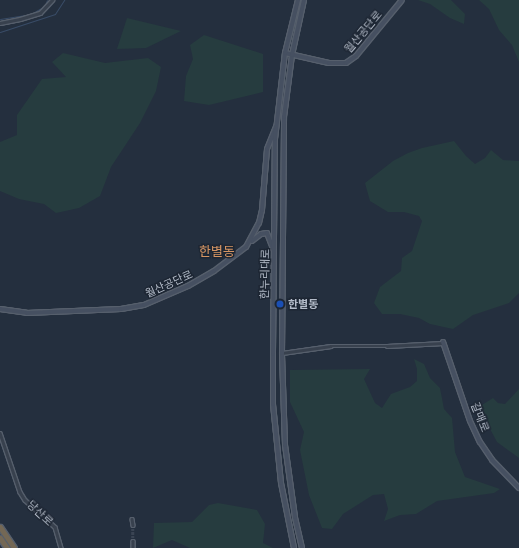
<!DOCTYPE html>
<html>
<head>
<meta charset="utf-8">
<style>
	body { margin:0 }
	#map { position:relative; width:519px; height:548px; overflow:hidden; background:#242f3e; font-family:Helvetica,"Noto Sans KR",sans-serif }
	div>[style] { position:absolute }
	[style*='--x'] { left:calc(var(--x)*1px); top:calc(var(--y)*1px); width:calc(var(--w)*1px); rotate:calc(var(--a)*1deg) }
	.green>* { inset:0; background:#263c3f }
	.stream>* { height:1px; margin:-0.5px; padding:0 0.5px; transform-origin:0.5px; border-radius:0.5px; background:#394c67 }
	.street-tunnel>* { height:2.5px; margin-top:-1.25px; transform-origin:0; background:repeating-linear-gradient(90deg,#3a4453 0 2.5px,transparent 0 3.5px) }
	.roads { filter:drop-shadow(1px 0 #565f6c) drop-shadow(-1px 0 #565f6c) drop-shadow(0 1px #565f6c) drop-shadow(0 -1px #565f6c) }
	.street>* { height:2.5px; margin:-1.25px; padding:0 1.25px; transform-origin:1.25px; border-radius:1.25px; background:#38414e }
	.secondary>* { height:4px; margin:-2px; padding:0 2px; transform-origin:2px; border-radius:2px; background:#465061 }
	.highway>* { height:5px; margin:-2.5px; padding:0 2.5px; transform-origin:2.5px; border-radius:2.5px; background:#746855 }
	.dots>* { width:11px; height:11px; translate:-50% -50%; box-sizing:border-box; border:2px solid #1d2633; border-radius:50% }
	span { translate:-50% -50%; white-space:nowrap; text-align:center; line-height:1.15; -webkit-text-stroke:3px #1d2633; paint-order:stroke }
	.street-label { font-size:11px; color:#b4bcc9 }
	.poi-label { font-size:11px; color:#b4bcc9; font-weight:700 }
	.left { translate:0 -50%; text-align:left }
	.quarter-label { font-size:13px; color:#d59563 }
</style>
</head>
<body>
<div id="map">
	<div class="green">
		<div style="clip-path:polygon(418px 0,451px 0,465px 14px,464px 24px,450px 18px,430px 4px)"></div>
		<div style="clip-path:polygon(479px 0,519px 0,519px 62px,512px 45px,499px 30px,489px 9px)"></div>
		<div style="clip-path:polygon(127px 18px,181px 31px,146px 48px,117px 49px)"></div>
		<div style="clip-path:polygon(204px 35px,263px 54px,263px 92px,209px 105px,184px 101px,186px 76px,193px 59px,190px 45px)"></div>
		<div style="clip-path:polygon(63px 53px,105px 63px,148px 58px,161px 67px,156px 91px,140px 123px,111px 167px,100px 196px,79px 208px,56px 213px,44px 204px,19px 199px,0 191px,0 142px,17px 135px,17px 115px,42px 79px,66px 77px,52px 62px)"></div>
		<div style="clip-path:polygon(454px 141px,466px 156px,475px 164px,485px 158px,491px 150px,503px 160px,519px 161px,519px 293px,509px 303px,473px 315px,453px 329px,430px 324px,419px 318px,400px 314px,382px 314px,374px 303px,380px 287px,401px 271px,402px 258px,412px 251px,422px 221px,419px 216px,404px 212px,388px 212px,370px 201px,365px 183px,393px 161px,408px 153px,422px 148px)"></div>
		<div style="clip-path:polygon(414px 359px,424px 364px,430px 378px,440px 388px,444px 409px,452px 418px,455px 452px,465px 477px,500px 489px,494px 493px,437px 501px,416px 514px,400px 515px,384px 521px,388px 509px,384px 494px,373px 495px,343px 514px,332px 529px,322px 528px,309px 495px,300px 450px,304px 432px,290px 402px,290px 370px,370px 369px,364px 379px,375px 403px,382px 408px,391px 394px,410px 387px,417px 381px,417px 369px)"></div>
		<div style="clip-path:polygon(519px 389px,519px 458px,497px 442px,481px 412px,474px 410px,493px 398px,498px 403px,505px 404px)"></div>
		<div style="clip-path:polygon(218px 503px,257px 510px,265px 524px,263px 543px,273px 548px,190px 548px,172px 540px,153px 548px,154px 523px,192px 522px,209px 505px)"></div>
	</div>
	<div class="stream">
		<div style="--x:0;--y:19;--w:31;--a:-9"></div>
		<div style="--x:31;--y:14;--w:16;--a:-30"></div>
		<div style="--x:45;--y:6;--w:6;--a:-72"></div>
		<div style="--x:0;--y:32;--w:58;--a:-18.1"></div>
		<div style="--x:55;--y:14;--w:17;--a:-57"></div>
	</div>
	<div class="street-tunnel">
		<div style="--x:133;--y:525;--w:16;--a:90"></div>
	</div>
	<div class="roads">
		<div class="street">
			<div style="--x:0;--y:23;--w:20;--a:-11"></div>
			<div style="--x:20;--y:19;--w:21;--a:-17"></div>
			<div style="--x:40;--y:13;--w:18;--a:-47"></div>
			<div style="--x:282;--y:353;--w:49;--a:-8.1"></div>
			<div style="--x:331;--y:346;--w:56;--a:0"></div>
			<div style="--x:387;--y:346;--w:56;--a:-3.1"></div>
			<div style="--x:0;--y:433;--w:62;--a:71.3"></div>
			<div style="--x:20;--y:492;--w:9;--a:58"></div>
			<div style="--x:25;--y:500;--w:40;--a:42"></div>
			<div style="--x:55;--y:527;--w:22;--a:74"></div>
			<div style="--x:132;--y:519;--w:6;--a:81"></div>
			<div style="--x:133;--y:541;--w:7;--a:90"></div>
		</div>
		<div class="secondary">
			<div style="--x:285;--y:53;--w:45;--a:12.8"></div>
			<div style="--x:329;--y:63;--w:17;--a:0"></div>
			<div style="--x:346;--y:63;--w:12;--a:-35"></div>
			<div style="--x:356;--y:56;--w:72;--a:-50.6"></div>
			<div style="--x:252;--y:241;--w:11;--a:-38"></div>
			<div style="--x:261;--y:234;--w:6;--a:-9"></div>
			<div style="--x:267;--y:233;--w:17;--a:69"></div>
			<div style="--x:0;--y:309;--w:27;--a:8"></div>
			<div style="--x:27;--y:313;--w:94;--a:-2.4"></div>
			<div style="--x:121;--y:309;--w:23;--a:-10"></div>
			<div style="--x:144;--y:305;--w:48;--a:-23.4"></div>
			<div style="--x:188;--y:286;--w:30;--a:-30"></div>
			<div style="--x:214;--y:271;--w:40;--a:-37"></div>
			<div style="--x:246;--y:247;--w:27;--a:-62"></div>
			<div style="--x:259;--y:223;--w:13;--a:-77"></div>
			<div style="--x:262;--y:210;--w:61;--a:-85.3"></div>
			<div style="--x:267;--y:149;--w:24;--a:-68"></div>
			<div style="--x:443;--y:342;--w:83;--a:71.1"></div>
			<div style="--x:470;--y:421;--w:23;--a:65"></div>
			<div style="--x:480;--y:442;--w:22;--a:56"></div>
			<div style="--x:492;--y:460;--w:39;--a:46"></div>
			<div style="--x:294;--y:548;--w:66;--a:-101.3"></div>
			<div style="--x:281;--y:483;--w:79;--a:-95.8"></div>
			<div style="--x:273;--y:404;--w:50;--a:-90"></div>
			<div style="--x:273;--y:354;--w:215;--a:-89.5"></div>
			<div style="--x:275;--y:139;--w:87;--a:-83.4"></div>
			<div style="--x:285;--y:53;--w:55;--a:-76.2"></div>
			<div style="--x:302;--y:548;--w:32;--a:-103"></div>
			<div style="--x:295;--y:517;--w:73;--a:-97.9"></div>
			<div style="--x:285;--y:445;--w:92;--a:-91.9"></div>
			<div style="--x:282;--y:353;--w:236;--a:-89.5"></div>
			<div style="--x:284;--y:117;--w:63;--a:-82.6"></div>
			<div style="--x:292;--y:55;--w:56;--a:-77.7"></div>
		</div>
		<div class="highway">
			<div style="--x:0;--y:527;--w:25;--a:56"></div>
			<div style="--x:0;--y:538;--w:12;--a:55"></div>
		</div>
	</div>
	<div class="dots">
		<div style="left:280px;top:304px;background:#1a4fb4"></div>
	</div>
	<div class="street-label">
		<span style="left:363px;top:32px;rotate:-50deg">월산공단로</span>
		<span style="left:265px;top:274px;rotate:-89deg">한누리대로</span>
		<span style="left:169px;top:284px;rotate:-24deg">월산공단로</span>
		<span style="left:480px;top:417px;rotate:68deg">갈매로</span>
		<span style="left:40px;top:513px;rotate:43deg">당산로</span>
	</div>
	<div class="poi-label">
		<span class="left" style="left:288px;top:304px">한별동</span>
	</div>
	<div class="quarter-label">
		<span style="left:217px;top:252px">한별동</span>
	</div>
</div>
</body>
</html>
